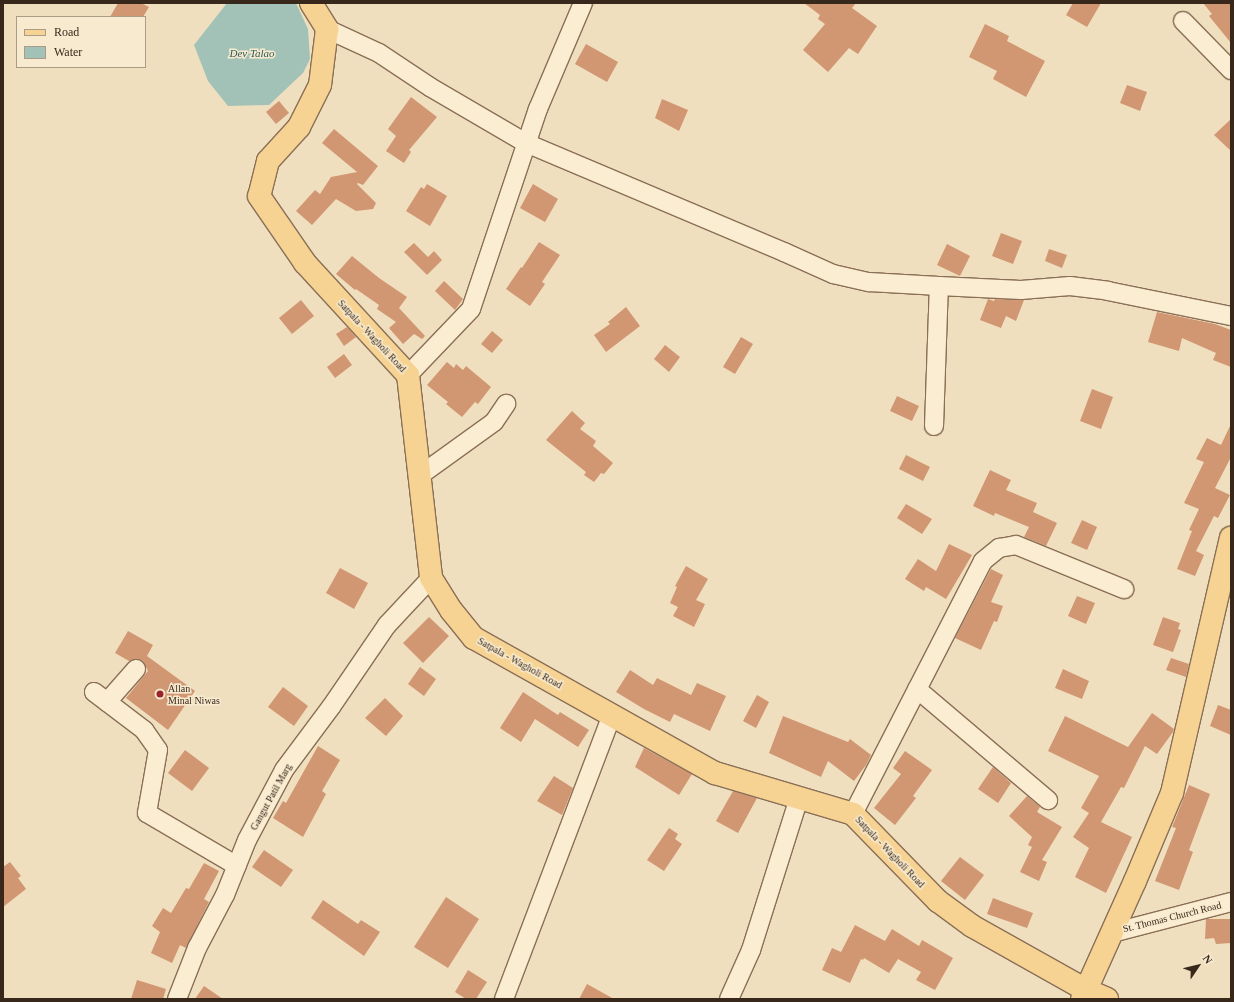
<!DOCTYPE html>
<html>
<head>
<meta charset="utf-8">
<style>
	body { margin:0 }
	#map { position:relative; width:1234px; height:1002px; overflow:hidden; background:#f0dfbf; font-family:Georgia,serif }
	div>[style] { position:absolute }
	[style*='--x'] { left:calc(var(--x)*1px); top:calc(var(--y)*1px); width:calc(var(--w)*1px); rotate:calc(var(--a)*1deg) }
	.water>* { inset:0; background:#a2c2b7 }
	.building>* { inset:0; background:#d19672 }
	.roads { filter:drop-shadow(1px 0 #8a6f56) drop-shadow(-1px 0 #8a6f56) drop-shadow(0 1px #8a6f56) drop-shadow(0 -1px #8a6f56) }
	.minor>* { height:18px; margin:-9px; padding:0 9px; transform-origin:9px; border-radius:9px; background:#fbedd2 }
	.major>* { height:22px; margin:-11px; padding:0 11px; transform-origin:11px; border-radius:11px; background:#f6d393 }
	.dots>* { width:11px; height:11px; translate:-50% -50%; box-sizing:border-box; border:2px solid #f7eace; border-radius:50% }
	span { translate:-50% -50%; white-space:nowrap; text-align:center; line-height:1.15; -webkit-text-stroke:3px #f7eace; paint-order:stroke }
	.street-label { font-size:10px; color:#38281c }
	.poi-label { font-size:10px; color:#38281c }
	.left { translate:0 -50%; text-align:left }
	.water-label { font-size:11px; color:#2a5954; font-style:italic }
	.frame { position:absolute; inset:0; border:4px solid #38281c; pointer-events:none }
	.legend { position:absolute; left:16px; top:16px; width:130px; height:52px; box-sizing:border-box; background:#f7eace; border:1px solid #ab9c87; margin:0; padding:5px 7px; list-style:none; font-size:12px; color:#38281c }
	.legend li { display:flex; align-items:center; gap:8px; height:20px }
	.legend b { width:20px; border:1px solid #ab9c87 }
	.north { position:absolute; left:1178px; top:946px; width:40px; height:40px; -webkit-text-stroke:3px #f7eace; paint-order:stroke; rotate:55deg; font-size:11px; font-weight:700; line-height:16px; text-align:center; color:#38281c }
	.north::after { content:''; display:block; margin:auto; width:14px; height:18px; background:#38281c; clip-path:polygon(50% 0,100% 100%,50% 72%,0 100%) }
</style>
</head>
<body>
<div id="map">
	<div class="water">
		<div style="clip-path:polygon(227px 3px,296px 3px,308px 29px,310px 59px,303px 73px,269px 105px,228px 106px,208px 81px,194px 45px)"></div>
	</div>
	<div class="building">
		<div style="clip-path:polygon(118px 3px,141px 3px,149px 7px,143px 17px,110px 17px)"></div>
		<div style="clip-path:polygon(804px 3px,856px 3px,852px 8px,877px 26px,858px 54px,849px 48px,828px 72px,803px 50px,825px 24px,818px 19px,820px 15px)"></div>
		<div style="clip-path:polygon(1073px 3px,1101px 3px,1087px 27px,1066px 15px)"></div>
		<div style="clip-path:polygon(1203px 3px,1231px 3px,1231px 43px,1209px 16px,1212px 14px)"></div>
		<div style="clip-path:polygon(985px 24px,1009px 36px,1007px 41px,1045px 61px,1026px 97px,993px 79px,997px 71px,969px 57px)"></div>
		<div style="clip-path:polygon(586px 44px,618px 62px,607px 82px,575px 64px)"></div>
		<div style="clip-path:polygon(1127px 85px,1147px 92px,1140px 111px,1120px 103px)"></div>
		<div style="clip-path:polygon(411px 97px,437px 117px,409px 150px,411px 152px,404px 163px,386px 151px,396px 136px,388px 129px)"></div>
		<div style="clip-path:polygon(662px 99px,688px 110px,679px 131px,655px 118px)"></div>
		<div style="clip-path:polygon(279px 101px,289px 113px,276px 124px,266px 112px)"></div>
		<div style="clip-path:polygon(1231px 119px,1231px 151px,1214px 135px)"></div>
		<div style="clip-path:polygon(334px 129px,378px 166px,363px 185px,358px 183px,357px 184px,376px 203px,373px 209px,356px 211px,336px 199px,312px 225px,296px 211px,315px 190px,320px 194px,331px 177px,357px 172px,322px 143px)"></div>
		<div style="clip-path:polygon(427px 184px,447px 196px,430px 226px,406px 211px,421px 187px,424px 189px)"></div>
		<div style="clip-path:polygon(533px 184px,558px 199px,545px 222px,520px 208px)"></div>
		<div style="clip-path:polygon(1001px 233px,1022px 241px,1013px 264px,992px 256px)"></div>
		<div style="clip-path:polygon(539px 242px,560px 255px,542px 282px,545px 284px,530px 306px,506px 289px,521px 267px,522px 268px)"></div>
		<div style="clip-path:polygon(414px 243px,428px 257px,434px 251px,442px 260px,427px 275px,404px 252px)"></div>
		<div style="clip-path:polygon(947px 244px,970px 256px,960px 276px,937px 265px)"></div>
		<div style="clip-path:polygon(1049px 249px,1067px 255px,1062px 268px,1045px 261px)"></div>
		<div style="clip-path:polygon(352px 256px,379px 278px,407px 297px,399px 308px,425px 336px,422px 339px,414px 334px,403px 344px,389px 328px,396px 322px,377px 309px,379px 305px,356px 289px,355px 290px,336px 274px)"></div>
		<div style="clip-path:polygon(444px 281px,463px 299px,455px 310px,435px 291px)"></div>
		<div style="clip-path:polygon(988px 299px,994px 301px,995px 299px,1024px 300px,1016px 321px,1006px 316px,1001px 328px,980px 320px)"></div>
		<div style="clip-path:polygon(301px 300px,314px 316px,292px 334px,279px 318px)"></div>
		<div style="clip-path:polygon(626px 307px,640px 326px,606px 352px,594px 335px,610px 324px,608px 322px)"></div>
		<div style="clip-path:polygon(1157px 312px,1215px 324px,1231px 330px,1231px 367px,1213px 360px,1216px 353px,1182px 338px,1179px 351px,1148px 342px)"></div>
		<div style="clip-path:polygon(347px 327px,356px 337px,344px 346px,336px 334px)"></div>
		<div style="clip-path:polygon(492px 331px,503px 340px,492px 353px,481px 344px)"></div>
		<div style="clip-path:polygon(741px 337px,753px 344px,735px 374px,723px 367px)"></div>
		<div style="clip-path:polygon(665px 345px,680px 357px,669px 372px,654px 359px)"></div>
		<div style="clip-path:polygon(344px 354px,352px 365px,335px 378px,327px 367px)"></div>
		<div style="clip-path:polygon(447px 362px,454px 368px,456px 364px,463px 370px,466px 366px,491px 387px,478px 404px,475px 402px,462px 417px,446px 404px,448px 402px,427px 385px)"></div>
		<div style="clip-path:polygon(1092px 389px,1113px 397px,1101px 429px,1080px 421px)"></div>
		<div style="clip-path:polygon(897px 396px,919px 406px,912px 421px,890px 411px)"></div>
		<div style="clip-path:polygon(572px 411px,585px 423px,580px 429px,596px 441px,593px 446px,613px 463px,604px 474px,601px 473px,594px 482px,584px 475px,586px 472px,546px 440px)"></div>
		<div style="clip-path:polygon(1231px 424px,1231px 457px,1215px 488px,1230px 495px,1218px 518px,1214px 516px,1196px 551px,1204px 555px,1195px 576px,1177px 569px,1192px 531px,1189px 530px,1199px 509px,1184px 503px,1204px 462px,1196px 459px,1207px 438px,1221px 445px)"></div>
		<div style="clip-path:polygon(906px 455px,930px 467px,923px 481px,899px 469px)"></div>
		<div style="clip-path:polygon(990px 470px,1011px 480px,1006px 490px,1037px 503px,1033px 512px,1057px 523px,1046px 546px,1024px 537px,1029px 527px,995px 513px,994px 516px,973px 506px)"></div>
		<div style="clip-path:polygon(906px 504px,932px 519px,922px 534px,897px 518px)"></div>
		<div style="clip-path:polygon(1082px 520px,1097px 527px,1087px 550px,1071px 543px)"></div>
		<div style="clip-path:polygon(949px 544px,972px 555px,946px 599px,926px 587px,924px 591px,905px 579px,918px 559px,936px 571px)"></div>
		<div style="clip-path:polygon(686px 566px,708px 579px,696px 600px,705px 604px,694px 627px,673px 616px,678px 607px,670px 603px,677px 587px,675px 586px)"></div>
		<div style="clip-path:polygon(340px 568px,368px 583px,354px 609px,326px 593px)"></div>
		<div style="clip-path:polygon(991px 569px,1003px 575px,991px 602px,1003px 606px,997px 622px,994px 621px,981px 650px,955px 638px)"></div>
		<div style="clip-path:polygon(1077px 596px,1095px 603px,1086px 624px,1068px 616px)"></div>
		<div style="clip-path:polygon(429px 617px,449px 636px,423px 663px,403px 643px)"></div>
		<div style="clip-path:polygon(1163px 617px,1180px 623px,1178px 629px,1181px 630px,1173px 652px,1153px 645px)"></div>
		<div style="clip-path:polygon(128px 631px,153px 645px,147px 656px,195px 691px,168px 730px,126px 698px,148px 671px,143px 661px,138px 659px,129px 661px,115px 653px)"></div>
		<div style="clip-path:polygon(1171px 658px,1189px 664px,1186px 677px,1166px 670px)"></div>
		<div style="clip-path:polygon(420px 667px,436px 679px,424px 696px,408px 684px)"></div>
		<div style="clip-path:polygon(1063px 669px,1089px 681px,1082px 699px,1055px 688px)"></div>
		<div style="clip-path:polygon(630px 670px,653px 685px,657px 678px,691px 695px,697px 683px,726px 696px,710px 731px,674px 714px,670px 722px,644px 709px,616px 692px)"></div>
		<div style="clip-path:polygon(283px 687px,308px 706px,294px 726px,268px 707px)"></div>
		<div style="clip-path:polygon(523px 692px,558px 715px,560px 712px,589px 730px,578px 747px,535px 719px,521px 742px,500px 728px)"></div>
		<div style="clip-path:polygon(757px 695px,769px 702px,756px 728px,743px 721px)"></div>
		<div style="clip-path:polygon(385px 698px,403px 716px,386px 736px,365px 718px)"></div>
		<div style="clip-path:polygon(1218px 705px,1231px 710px,1231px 735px,1210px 726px)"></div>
		<div style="clip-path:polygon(1152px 713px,1174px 729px,1173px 732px,1157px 754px,1145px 746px,1124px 788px,1121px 787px,1101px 822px,1132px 837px,1106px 893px,1075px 877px,1089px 848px,1073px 837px,1089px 813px,1081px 808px,1099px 776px,1048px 751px,1065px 716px,1128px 747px)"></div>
		<div style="clip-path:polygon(783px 716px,848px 742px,850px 739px,871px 755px,866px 765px,854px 781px,828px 761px,821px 777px,769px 753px)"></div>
		<div style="clip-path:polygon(318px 746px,340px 760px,322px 791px,326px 794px,303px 837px,273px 818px,283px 801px,286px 803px)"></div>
		<div style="clip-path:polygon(644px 748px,692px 774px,679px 795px,635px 767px)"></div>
		<div style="clip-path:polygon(185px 750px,209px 768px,192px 791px,168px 773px)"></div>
		<div style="clip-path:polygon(905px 751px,932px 770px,913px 796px,916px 798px,895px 825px,874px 808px,901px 774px,893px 768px)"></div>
		<div style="clip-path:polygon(993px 767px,1011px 783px,998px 803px,978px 789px)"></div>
		<div style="clip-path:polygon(554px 776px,573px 788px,562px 815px,537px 801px)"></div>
		<div style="clip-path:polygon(1189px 785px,1210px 794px,1189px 850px,1193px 852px,1179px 890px,1155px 881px,1176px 828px,1172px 827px)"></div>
		<div style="clip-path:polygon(733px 791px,757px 798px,738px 833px,716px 821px)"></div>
		<div style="clip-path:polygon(1027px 796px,1040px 807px,1037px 812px,1062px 827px,1042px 860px,1047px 862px,1039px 881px,1020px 872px,1032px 847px,1028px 845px,1032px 837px,1009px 816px)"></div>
		<div style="clip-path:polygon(669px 828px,678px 834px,675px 839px,682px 844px,664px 871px,647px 860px)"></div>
		<div style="clip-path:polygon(264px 850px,293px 870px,281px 887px,252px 867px)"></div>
		<div style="clip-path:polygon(960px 857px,984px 875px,965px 900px,941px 881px)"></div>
		<div style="clip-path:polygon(10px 862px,21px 876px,18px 878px,26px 889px,3px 907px,3px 867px)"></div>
		<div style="clip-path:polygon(204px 863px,219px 871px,204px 899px,209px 902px,186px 948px,180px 945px,172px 963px,151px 953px,160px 932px,152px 926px,163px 908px,171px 913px,186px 888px,189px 889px)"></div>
		<div style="clip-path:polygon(446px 897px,479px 919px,448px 968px,414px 947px)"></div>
		<div style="clip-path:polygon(993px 898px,1033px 913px,1027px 928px,987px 914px)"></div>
		<div style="clip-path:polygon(323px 900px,358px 924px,361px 920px,380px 932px,364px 956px,311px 918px)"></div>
		<div style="clip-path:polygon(1206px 919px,1231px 919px,1231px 943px,1216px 944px,1214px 938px,1205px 939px)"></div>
		<div style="clip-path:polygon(855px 925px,885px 941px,892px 929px,919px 946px,922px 940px,953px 958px,935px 990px,916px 980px,921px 972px,898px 959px,889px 973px,864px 958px,863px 960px,861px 959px,850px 983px,822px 970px,832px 948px,841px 952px)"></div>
		<div style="clip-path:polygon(468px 970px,487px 982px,476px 999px,466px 999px,455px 992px)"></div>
		<div style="clip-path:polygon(137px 980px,166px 989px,163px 999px,131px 999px)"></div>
		<div style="clip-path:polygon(587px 984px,614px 999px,579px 999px)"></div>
		<div style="clip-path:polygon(204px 986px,223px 999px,195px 999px)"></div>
	</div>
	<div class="roads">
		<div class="minor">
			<div style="--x:1183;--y:21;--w:69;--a:45.6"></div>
			<div style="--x:327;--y:29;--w:57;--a:24.8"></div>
			<div style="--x:379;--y:53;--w:61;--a:33.7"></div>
			<div style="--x:430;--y:87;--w:111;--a:30.3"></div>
			<div style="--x:526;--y:143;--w:280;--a:22.9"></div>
			<div style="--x:784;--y:252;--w:54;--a:24.2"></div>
			<div style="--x:833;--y:274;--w:37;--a:13"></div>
			<div style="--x:869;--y:282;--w:70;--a:3.3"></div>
			<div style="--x:939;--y:286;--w:82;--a:2.8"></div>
			<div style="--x:1021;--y:290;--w:49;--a:-4.7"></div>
			<div style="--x:1070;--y:286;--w:38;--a:7"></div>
			<div style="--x:1108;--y:291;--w:126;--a:11.5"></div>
			<div style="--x:408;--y:375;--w:91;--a:-46.3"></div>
			<div style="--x:471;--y:309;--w:211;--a:-71.5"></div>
			<div style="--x:538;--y:109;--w:115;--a:-67"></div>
			<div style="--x:934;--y:426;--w:140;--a:-88"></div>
			<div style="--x:419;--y:476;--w:92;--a:-35.8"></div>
			<div style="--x:494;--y:422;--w:22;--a:-56"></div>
			<div style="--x:917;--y:689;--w:172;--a:40.3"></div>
			<div style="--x:94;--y:692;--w:63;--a:37.2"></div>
			<div style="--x:144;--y:730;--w:24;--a:55"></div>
			<div style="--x:158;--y:750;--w:64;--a:99.9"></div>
			<div style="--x:147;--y:813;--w:104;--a:30.5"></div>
			<div style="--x:107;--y:702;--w:44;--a:-48.7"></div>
			<div style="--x:853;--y:814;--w:284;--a:-62.8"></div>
			<div style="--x:983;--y:561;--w:21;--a:-39"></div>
			<div style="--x:999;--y:548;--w:17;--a:-10"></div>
			<div style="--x:1016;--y:545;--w:117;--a:22.2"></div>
			<div style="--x:1112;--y:933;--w:123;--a:-14.6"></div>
			<div style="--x:177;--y:999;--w:55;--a:-68.6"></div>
			<div style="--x:197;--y:948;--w:60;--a:-62.2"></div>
			<div style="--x:225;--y:895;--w:59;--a:-68.2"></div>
			<div style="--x:247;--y:840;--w:79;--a:-62.1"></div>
			<div style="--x:284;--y:770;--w:79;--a:-53.3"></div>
			<div style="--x:331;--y:707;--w:99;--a:-55.7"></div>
			<div style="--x:387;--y:625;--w:64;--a:-46.9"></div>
			<div style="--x:504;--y:999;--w:305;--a:-69.2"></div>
			<div style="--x:729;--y:999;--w:54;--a:-65.8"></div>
			<div style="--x:751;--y:950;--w:159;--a:-72.5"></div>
		</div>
		<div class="major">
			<div style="--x:311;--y:3;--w:31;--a:58"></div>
			<div style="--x:327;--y:29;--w:56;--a:97.1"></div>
			<div style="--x:320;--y:85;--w:47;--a:116.6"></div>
			<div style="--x:299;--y:127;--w:46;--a:132.4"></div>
			<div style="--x:268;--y:161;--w:36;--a:104"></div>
			<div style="--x:259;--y:196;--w:81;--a:55.5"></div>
			<div style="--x:305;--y:263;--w:152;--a:47.4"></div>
			<div style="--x:408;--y:375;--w:204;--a:83.5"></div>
			<div style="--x:431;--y:578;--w:38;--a:58"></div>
			<div style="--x:451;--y:610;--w:36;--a:51"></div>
			<div style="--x:474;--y:638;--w:276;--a:29.3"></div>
			<div style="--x:715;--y:773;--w:144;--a:16.5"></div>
			<div style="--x:853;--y:814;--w:122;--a:45.7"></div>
			<div style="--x:938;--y:901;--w:42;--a:36.3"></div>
			<div style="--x:972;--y:926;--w:131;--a:29.3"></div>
			<div style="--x:1086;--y:990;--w:23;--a:23"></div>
			<div style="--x:1082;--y:999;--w:129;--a:-65.8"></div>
			<div style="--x:1135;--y:881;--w:95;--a:-67.2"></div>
			<div style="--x:1172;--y:793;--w:262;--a:-77"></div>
		</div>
	</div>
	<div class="dots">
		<div style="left:160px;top:694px;background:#9c2329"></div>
	</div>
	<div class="street-label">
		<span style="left:372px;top:336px;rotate:47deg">Satpala - Wagholi Road</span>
		<span style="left:520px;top:663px;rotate:29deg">Satpala - Wagholi Road</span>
		<span style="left:271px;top:797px;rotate:-61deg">Gangut Patil Marg</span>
		<span style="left:890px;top:852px;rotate:46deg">Satpala - Wagholi Road</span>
		<span style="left:1172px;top:917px;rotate:-14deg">St. Thomas Church Road</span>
	</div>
	<div class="poi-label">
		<span class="left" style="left:168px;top:694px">Allan<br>Minal Niwas</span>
	</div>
	<div class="water-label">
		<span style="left:252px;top:53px">Dev Talao</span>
	</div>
	<div class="frame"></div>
	<ul class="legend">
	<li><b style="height:5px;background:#f6d393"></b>Road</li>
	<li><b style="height:11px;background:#a2c2b7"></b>Water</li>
	</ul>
	<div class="north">N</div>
</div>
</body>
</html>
